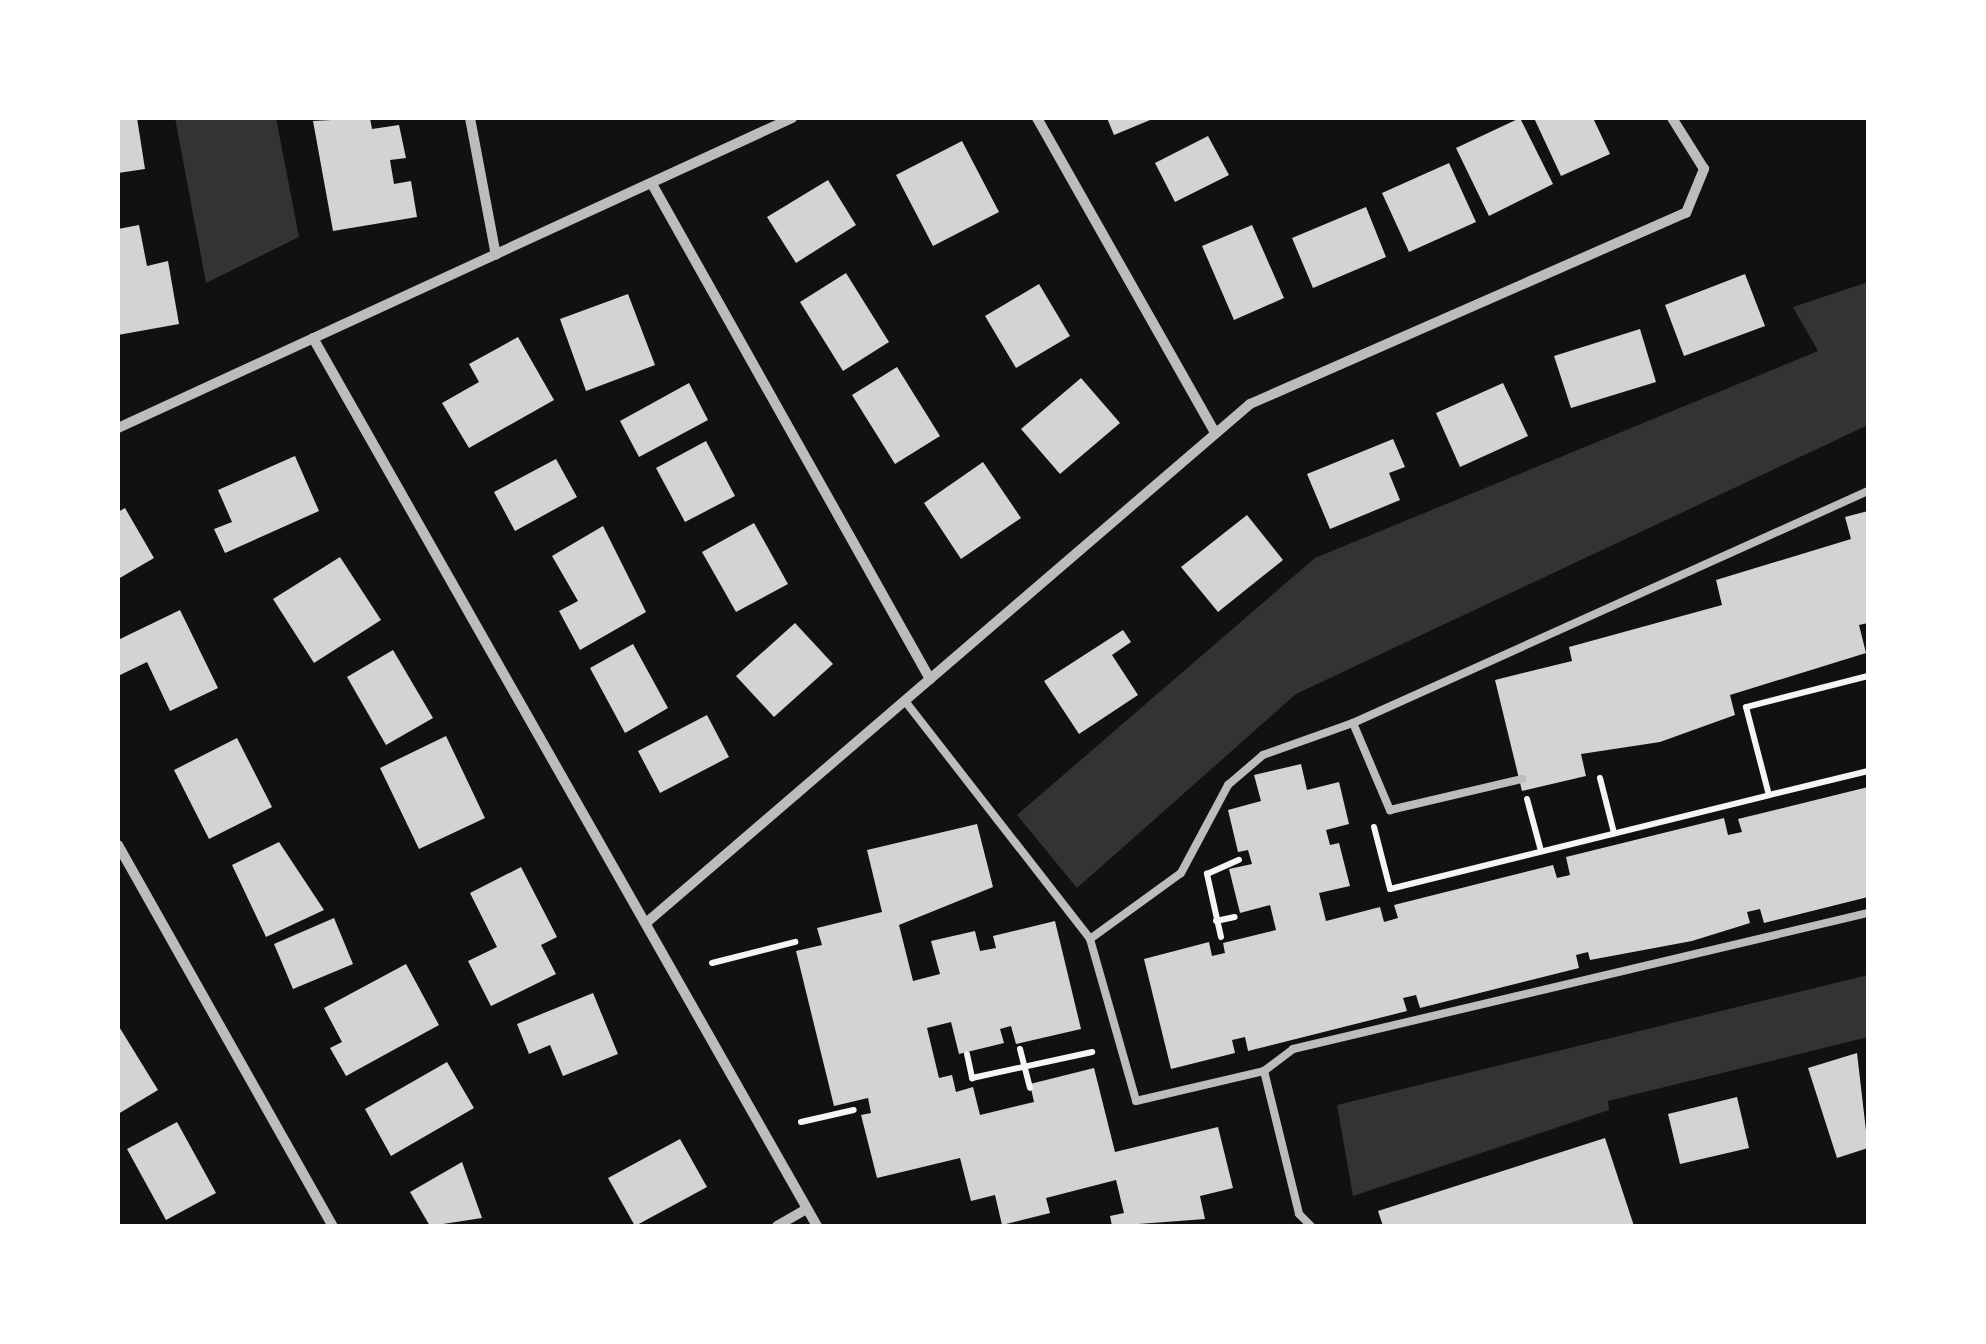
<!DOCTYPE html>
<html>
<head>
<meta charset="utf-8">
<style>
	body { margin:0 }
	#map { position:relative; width:1986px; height:1344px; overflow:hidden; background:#111; font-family:Arial,sans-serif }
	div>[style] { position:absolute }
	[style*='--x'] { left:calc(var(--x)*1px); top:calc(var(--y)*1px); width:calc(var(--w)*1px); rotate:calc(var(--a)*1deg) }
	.water>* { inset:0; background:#333 }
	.building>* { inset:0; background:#d3d3d3 }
	.path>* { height:6px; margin:-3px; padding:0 3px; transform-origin:3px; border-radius:3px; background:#f5f5f5 }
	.service>* { height:8px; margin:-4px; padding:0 4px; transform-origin:4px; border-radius:4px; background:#bcbcbc }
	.minor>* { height:10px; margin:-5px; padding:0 5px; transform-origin:5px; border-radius:5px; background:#bcbcbc }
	span { translate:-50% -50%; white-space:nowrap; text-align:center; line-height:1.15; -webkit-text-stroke:10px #fff; paint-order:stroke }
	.frame { position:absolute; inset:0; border:120px solid #fff; pointer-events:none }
</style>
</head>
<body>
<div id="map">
	<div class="water">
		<div style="clip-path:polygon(175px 118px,276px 118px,299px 237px,206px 283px)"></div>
		<div style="clip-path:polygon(1868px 282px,1868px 425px,1296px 694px,1077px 888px,1017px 815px,1315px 558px,1818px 351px,1793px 307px)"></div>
		<div style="clip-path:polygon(1868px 975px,1868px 1037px,1608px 1101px,1609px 1110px,1353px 1196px,1337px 1105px)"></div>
	</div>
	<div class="building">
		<div style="clip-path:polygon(118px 118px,137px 118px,145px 169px,118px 173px)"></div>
		<div style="clip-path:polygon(370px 118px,372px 129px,399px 125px,406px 158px,390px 160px,394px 184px,411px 181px,417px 217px,333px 231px,313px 121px)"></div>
		<div style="clip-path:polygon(1107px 118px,1155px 118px,1114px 135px)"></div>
		<div style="clip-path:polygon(1520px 118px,1553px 184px,1489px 216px,1456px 148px)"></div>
		<div style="clip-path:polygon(1534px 118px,1593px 118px,1610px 154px,1561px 176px)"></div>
		<div style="clip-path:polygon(1208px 136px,1229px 175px,1175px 202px,1155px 163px)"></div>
		<div style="clip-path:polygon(962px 141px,999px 212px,933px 246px,896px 175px)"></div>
		<div style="clip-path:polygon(1449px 163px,1476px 222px,1409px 252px,1382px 193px)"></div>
		<div style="clip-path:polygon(828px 180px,856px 225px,796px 263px,767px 217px)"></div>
		<div style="clip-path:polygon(1366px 207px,1386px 257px,1313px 288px,1292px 238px)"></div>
		<div style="clip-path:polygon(139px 225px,147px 266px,168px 261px,179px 324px,118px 335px,118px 229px)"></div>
		<div style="clip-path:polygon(1252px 225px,1284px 298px,1234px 320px,1202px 246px)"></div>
		<div style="clip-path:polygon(846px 273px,889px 342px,843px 371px,800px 302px)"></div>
		<div style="clip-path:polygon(1745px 274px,1765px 326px,1684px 356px,1665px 305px)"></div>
		<div style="clip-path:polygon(1039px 284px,1070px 336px,1016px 368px,985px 316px)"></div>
		<div style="clip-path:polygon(628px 294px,655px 365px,586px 391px,560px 319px)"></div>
		<div style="clip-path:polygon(1640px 329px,1656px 382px,1571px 408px,1554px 356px)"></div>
		<div style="clip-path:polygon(518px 337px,554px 400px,469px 448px,442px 403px,479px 382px,469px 364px)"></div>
		<div style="clip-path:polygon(897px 367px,940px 436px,895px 464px,852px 395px)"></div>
		<div style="clip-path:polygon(1081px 378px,1120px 423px,1060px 474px,1021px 429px)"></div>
		<div style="clip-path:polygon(689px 383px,708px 420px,639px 457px,620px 421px)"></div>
		<div style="clip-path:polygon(1503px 383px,1528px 436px,1460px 467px,1436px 413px)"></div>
		<div style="clip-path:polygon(1393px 439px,1405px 467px,1389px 473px,1400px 500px,1330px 529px,1307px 474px)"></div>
		<div style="clip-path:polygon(706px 441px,735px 496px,685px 522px,656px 468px)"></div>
		<div style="clip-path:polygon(295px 456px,319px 511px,225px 553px,214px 529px,232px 522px,218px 490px)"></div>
		<div style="clip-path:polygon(556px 459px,577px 497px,515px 531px,494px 492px)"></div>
		<div style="clip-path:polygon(983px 462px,1021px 518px,961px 559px,924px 503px)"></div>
		<div style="clip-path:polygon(125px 508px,154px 558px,118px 579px,118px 512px)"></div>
		<div style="clip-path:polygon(1868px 511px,1868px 623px,1859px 625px,1866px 653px,1730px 695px,1735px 715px,1660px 742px,1581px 754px,1586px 776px,1522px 791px,1495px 680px,1572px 661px,1569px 647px,1722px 605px,1716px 580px,1851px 539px,1845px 517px)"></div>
		<div style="clip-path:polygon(1247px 515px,1283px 560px,1218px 612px,1181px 567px)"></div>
		<div style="clip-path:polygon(754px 523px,788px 584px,736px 612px,702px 552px)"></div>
		<div style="clip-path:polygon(603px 526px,646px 612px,580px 650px,559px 611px,578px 601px,552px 556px)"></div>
		<div style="clip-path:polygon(340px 557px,381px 620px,314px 663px,273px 599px)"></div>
		<div style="clip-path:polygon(180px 610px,218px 688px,170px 711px,147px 662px,118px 676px,118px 640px)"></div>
		<div style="clip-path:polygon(795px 623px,833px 664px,774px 717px,736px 676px)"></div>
		<div style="clip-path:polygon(1123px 630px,1131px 642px,1112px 655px,1138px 695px,1079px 734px,1044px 681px)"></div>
		<div style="clip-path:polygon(633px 644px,668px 708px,625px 733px,590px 668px)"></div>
		<div style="clip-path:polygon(393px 650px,433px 718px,386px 745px,347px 677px)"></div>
		<div style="clip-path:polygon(707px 715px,729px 757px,660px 793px,638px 751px)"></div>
		<div style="clip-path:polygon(446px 736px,485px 818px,419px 849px,380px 768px)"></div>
		<div style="clip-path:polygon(237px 738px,272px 807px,209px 839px,174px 770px)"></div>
		<div style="clip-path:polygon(1301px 764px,1307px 790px,1339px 782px,1349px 824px,1326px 830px,1330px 845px,1339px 843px,1350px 886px,1319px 893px,1326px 921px,1380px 907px,1384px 922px,1398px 918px,1394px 905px,1553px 865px,1557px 878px,1570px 875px,1566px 857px,1724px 818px,1728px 835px,1742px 832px,1738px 819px,1868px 787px,1868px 897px,1764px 923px,1760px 909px,1747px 912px,1750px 923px,1692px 941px,1590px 960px,1588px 952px,1576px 955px,1579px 968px,1420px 1008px,1416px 995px,1403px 998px,1407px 1011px,1248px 1051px,1245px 1037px,1232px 1040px,1235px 1053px,1171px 1069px,1144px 959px,1209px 942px,1212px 956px,1225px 953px,1223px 943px,1276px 930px,1270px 905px,1240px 913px,1229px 869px,1252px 864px,1248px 850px,1238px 852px,1228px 810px,1261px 801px,1254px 775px)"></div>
		<div style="clip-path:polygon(977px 824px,993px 887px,899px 925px,913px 981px,940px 974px,931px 941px,975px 931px,980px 951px,996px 948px,993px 936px,1055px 921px,1081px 1029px,1016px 1044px,1011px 1026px,1000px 1029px,1004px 1043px,959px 1054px,951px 1022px,927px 1028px,939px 1078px,952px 1075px,956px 1092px,973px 1087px,980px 1115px,1034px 1102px,1030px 1084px,1094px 1068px,1115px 1152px,1218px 1127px,1233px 1188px,1200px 1196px,1205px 1219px,1112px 1226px,1110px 1216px,1124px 1213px,1116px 1180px,1046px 1198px,1050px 1213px,1002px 1225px,995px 1195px,971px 1201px,960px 1158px,877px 1178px,861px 1115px,871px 1113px,868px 1098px,834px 1106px,796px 951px,822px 945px,817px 928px,882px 912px,867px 850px)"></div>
		<div style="clip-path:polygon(279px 842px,324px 910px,266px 937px,232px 865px)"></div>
		<div style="clip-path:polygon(521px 867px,557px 937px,541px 945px,556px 974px,491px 1006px,468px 961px,497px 947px,470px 893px)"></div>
		<div style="clip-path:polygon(334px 918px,353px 964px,293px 989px,274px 944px)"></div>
		<div style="clip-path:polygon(406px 964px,439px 1025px,346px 1076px,330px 1048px,342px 1042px,324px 1008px)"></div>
		<div style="clip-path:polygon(593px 993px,618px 1054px,563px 1076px,550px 1045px,529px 1054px,517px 1024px)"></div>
		<div style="clip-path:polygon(118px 1025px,158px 1090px,118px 1114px)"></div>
		<div style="clip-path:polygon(1857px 1053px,1868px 1148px,1837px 1158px,1808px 1068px)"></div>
		<div style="clip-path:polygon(447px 1062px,474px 1108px,391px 1156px,365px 1109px)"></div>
		<div style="clip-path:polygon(1737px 1097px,1749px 1148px,1680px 1164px,1668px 1114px)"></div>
		<div style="clip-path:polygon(177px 1122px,216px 1193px,166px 1220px,127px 1149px)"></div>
		<div style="clip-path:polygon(1605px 1138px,1634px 1226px,1383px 1226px,1378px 1211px)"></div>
		<div style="clip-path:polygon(680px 1139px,707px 1187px,635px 1226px,608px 1178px)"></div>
		<div style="clip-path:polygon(462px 1162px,482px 1218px,430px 1226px,410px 1192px)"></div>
	</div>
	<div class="path">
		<div style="--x:1868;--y:676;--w:126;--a:165.7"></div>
		<div style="--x:1746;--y:707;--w:91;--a:75.4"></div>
		<div style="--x:1769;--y:795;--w:102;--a:-13.6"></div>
		<div style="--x:1600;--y:778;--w:57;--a:75.7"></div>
		<div style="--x:1527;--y:799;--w:54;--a:74.9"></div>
		<div style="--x:1374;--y:827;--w:64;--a:75.5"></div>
		<div style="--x:1390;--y:889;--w:390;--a:-13.9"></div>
		<div style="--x:1216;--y:921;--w:19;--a:-12"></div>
		<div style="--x:1221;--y:937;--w:65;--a:-102.5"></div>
		<div style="--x:1207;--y:874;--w:35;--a:-24"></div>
		<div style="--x:712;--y:963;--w:86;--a:-14.2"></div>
		<div style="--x:1020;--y:1049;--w:40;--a:75.6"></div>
		<div style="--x:967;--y:1054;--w:25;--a:78"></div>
		<div style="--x:972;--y:1078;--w:123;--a:-12.2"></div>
		<div style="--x:801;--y:1122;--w:54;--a:-12.8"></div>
	</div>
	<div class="service">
		<div style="--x:905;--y:701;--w:301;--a:52.1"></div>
		<div style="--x:1090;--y:939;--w:168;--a:74.1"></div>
		<div style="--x:1136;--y:1101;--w:131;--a:-13.2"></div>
		<div style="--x:1264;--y:1071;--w:36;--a:-37"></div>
		<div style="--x:1293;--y:1049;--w:591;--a:-13.31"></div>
		<div style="--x:1353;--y:723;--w:95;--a:67"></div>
		<div style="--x:1390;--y:810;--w:136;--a:-13.2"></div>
		<div style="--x:1090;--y:939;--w:112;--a:-36"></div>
		<div style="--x:1181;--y:873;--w:100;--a:-61.9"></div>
		<div style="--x:1228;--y:785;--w:46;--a:-40.6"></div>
		<div style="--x:1263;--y:755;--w:96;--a:-19.6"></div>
		<div style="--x:1353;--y:723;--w:565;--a:-24.25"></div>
		<div style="--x:1264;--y:1071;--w:147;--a:76.2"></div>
		<div style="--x:1299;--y:1214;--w:17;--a:45"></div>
	</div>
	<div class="minor">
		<div style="--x:470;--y:118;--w:139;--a:79.3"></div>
		<div style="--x:1037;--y:118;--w:362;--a:60.5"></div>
		<div style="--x:652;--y:184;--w:568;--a:60.68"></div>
		<div style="--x:313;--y:338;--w:1021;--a:60.42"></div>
		<div style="--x:118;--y:428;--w:742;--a:-24.7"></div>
		<div style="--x:118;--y:845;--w:437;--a:60.6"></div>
		<div style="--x:646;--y:923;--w:796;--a:-40.67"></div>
		<div style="--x:1250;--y:404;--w:476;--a:-23.7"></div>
		<div style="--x:1686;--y:213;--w:48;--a:-67.8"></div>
		<div style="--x:1704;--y:169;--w:60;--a:-122.1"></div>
		<div style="--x:777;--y:1226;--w:34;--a:-30"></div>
	</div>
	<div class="frame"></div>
</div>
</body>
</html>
